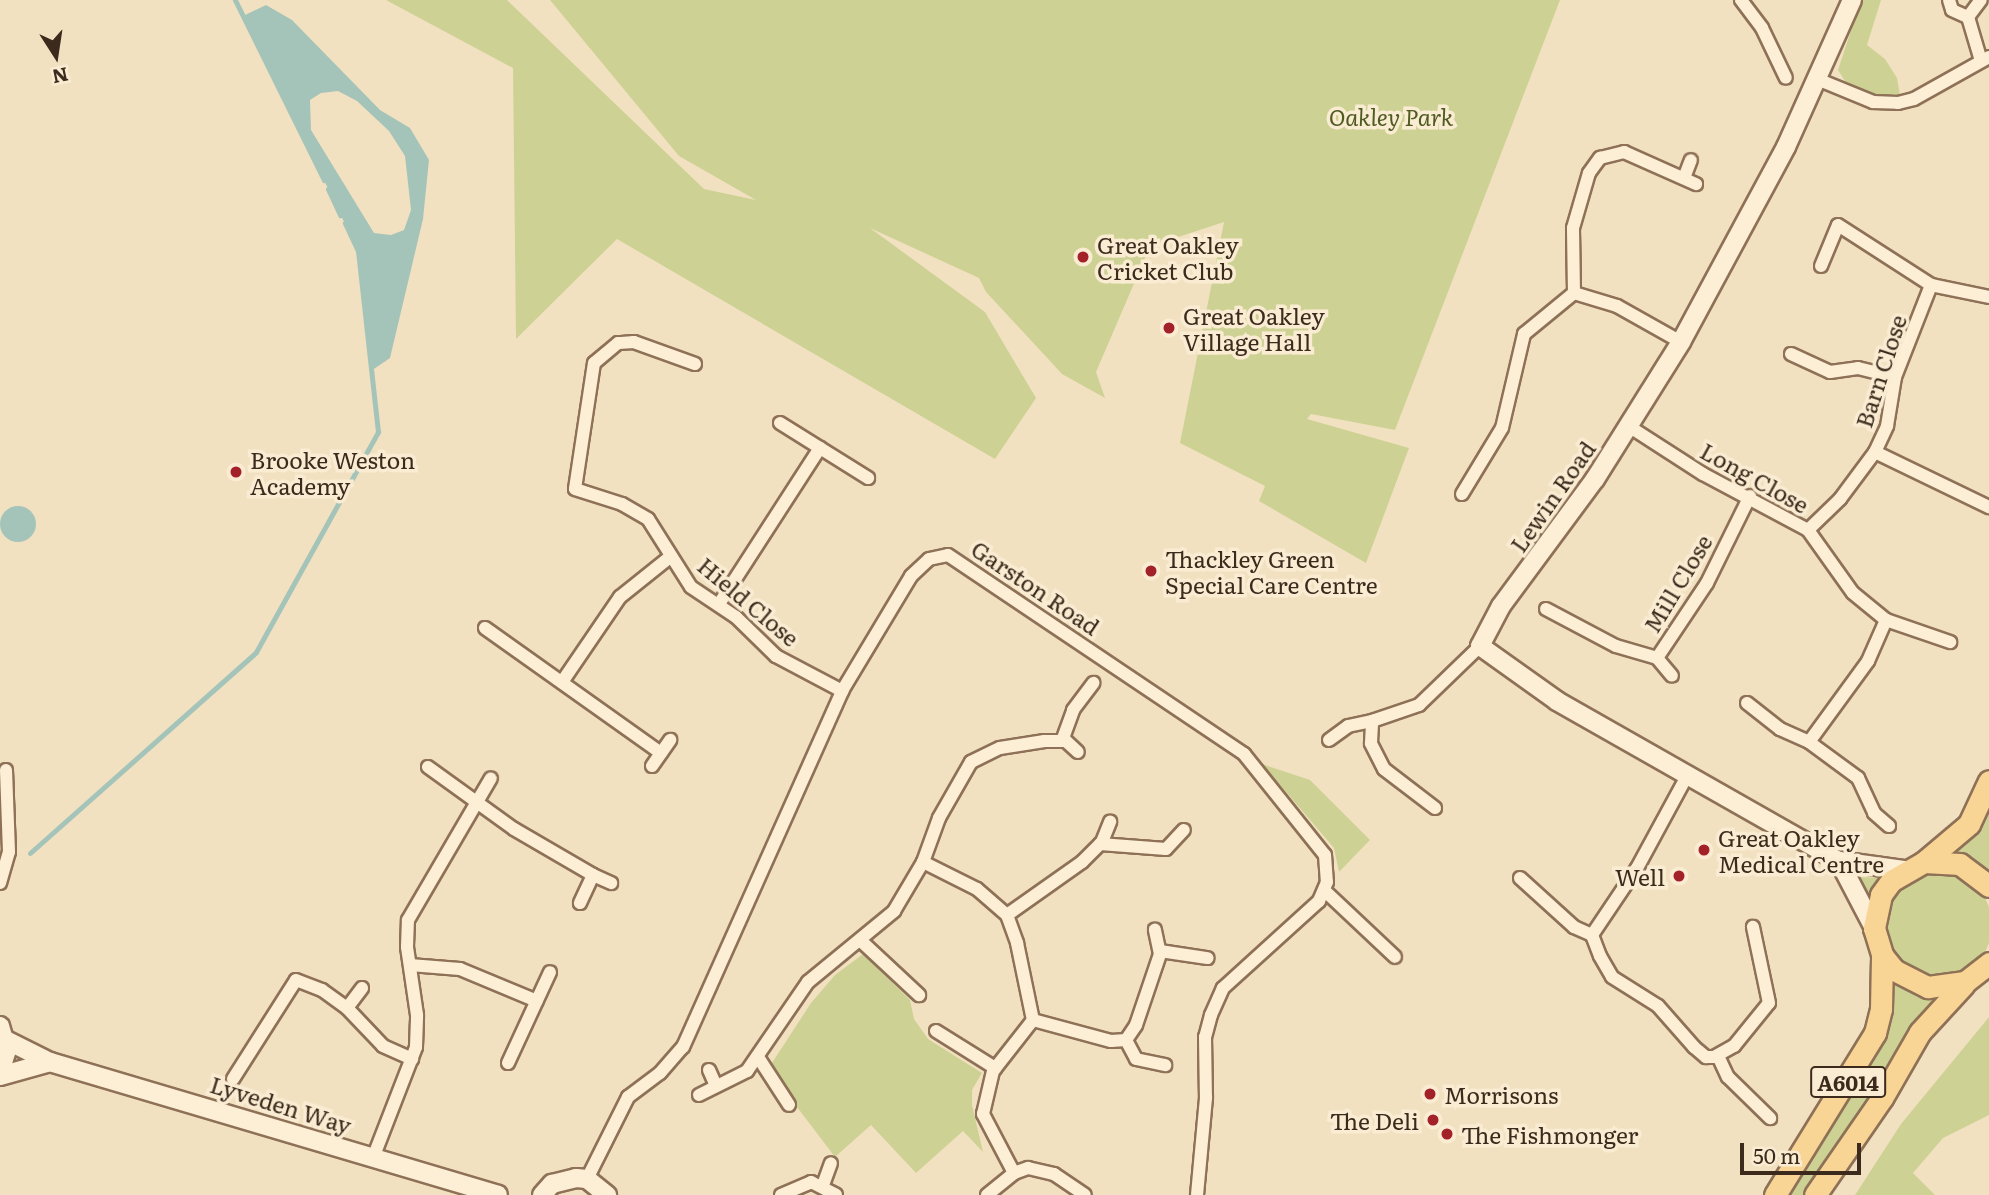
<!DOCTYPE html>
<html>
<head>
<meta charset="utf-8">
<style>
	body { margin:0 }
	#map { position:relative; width:1989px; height:1195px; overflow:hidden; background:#f2e1c1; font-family:Literata,serif }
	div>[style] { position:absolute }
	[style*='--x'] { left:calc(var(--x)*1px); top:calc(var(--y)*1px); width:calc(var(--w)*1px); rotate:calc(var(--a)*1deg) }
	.green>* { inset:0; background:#cdd294 }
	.round { border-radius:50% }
	.water>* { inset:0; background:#a4c4b9 }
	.stream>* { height:5px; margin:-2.5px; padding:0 2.5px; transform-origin:2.5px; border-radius:2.5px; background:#a4c4b9 }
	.roads { filter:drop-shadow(2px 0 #8e7157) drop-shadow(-2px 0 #8e7157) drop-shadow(0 2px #8e7157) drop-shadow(0 -2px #8e7157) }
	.street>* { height:12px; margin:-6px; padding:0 6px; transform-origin:6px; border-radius:6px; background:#fcefd6 }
	.secondary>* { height:18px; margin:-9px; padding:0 9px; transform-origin:9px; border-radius:9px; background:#fcefd6 }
	.primary>* { height:21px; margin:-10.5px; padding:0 10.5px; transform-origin:10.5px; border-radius:10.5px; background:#f9d595 }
	.dots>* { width:19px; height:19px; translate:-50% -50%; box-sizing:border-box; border:4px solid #f9ecd2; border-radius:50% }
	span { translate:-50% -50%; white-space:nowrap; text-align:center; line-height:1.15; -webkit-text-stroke:7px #f9ecd2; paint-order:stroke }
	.shield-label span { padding:2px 5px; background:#f9ecd2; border:2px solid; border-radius:5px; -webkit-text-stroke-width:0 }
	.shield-label { font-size:21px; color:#3c2a1c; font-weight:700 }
	.park-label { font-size:23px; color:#4f5b21; font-style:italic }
	.poi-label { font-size:23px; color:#3c2a1c }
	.left { translate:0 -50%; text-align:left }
	.right { translate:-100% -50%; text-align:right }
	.street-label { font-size:23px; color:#3c2a1c }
	.north { position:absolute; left:21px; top:21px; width:70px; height:70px; -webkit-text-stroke:5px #f9ecd2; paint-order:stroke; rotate:168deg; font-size:19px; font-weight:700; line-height:28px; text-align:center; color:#3c2a1c }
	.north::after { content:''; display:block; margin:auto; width:24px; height:32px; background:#3c2a1c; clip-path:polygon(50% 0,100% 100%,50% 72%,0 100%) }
	.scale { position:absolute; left:1740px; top:1143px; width:121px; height:32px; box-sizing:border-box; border:4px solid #3c2a1c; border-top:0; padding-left:9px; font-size:21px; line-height:24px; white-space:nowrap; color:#3c2a1c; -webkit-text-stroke:5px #f9ecd2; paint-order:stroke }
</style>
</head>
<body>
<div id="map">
	<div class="green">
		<div style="clip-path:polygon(386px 0,507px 0,704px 189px,756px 200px,679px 156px,550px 0,1560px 0,1395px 430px,1311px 414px,1307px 419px,1409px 448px,1366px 563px,1259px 501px,1265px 486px,1180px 443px,1224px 222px,1169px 240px,1145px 258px,1096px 372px,1105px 398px,1062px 374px,986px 292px,979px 278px,870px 228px,985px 312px,1036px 398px,995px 459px,617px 239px,516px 339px,513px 68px)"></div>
		<div style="clip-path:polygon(1861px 0,1881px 0,1867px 45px,1885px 59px,1897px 78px,1900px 95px,1870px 94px,1845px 81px,1838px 70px)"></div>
		<div style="clip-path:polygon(1262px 764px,1310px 780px,1370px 840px,1339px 872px,1334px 848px)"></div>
		<div style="clip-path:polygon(1989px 812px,1989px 871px,1952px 854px)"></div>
		<div class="round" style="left:1884px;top:871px;width:108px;height:108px"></div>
		<div style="clip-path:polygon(1859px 877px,1883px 878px,1869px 902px,1861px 883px)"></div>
		<div style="clip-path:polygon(863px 954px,910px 1000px,914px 1019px,928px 1039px,982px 1073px,972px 1090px,972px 1105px,983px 1152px,963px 1131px,916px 1173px,871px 1125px,835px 1157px,768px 1069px,811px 1003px,835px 975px)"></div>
		<div style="clip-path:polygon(1891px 980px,1917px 997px,1935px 997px,1857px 1123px,1805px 1195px,1786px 1195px,1859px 1079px)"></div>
		<div style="clip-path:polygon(1989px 1017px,1989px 1115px,1943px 1138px,1913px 1173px,1935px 1195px,1855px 1195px,1901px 1124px)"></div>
	</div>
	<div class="water">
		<div style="clip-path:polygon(evenodd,266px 5px,292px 20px,380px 110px,410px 128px,429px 160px,423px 219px,390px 358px,371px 371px,358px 251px,245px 15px,266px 5px,338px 91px,357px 101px,389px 131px,405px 156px,411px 210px,404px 230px,391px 235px,374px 233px,311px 130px,310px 100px,321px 93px,338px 91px)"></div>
		<div class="round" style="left:0;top:506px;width:36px;height:36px"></div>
	</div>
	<div class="stream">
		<div style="--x:235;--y:0;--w:201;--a:63.7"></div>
		<div style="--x:328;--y:189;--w:29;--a:65"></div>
		<div style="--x:30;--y:853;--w:302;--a:-41.6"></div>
		<div style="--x:256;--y:652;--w:252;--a:-61"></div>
		<div style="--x:378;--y:432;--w:182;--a:-96.3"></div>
		<div style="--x:358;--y:251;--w:31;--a:-115"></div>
	</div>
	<div class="roads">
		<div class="street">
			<div style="--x:1741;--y:0;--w:35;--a:53"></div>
			<div style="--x:1762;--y:28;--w:55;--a:64.4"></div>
			<div style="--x:1949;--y:0;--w:10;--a:73"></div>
			<div style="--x:1952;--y:10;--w:17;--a:24"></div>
			<div style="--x:1968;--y:17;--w:46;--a:73.5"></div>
			<div style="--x:1968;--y:17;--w:21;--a:-53"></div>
			<div style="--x:1817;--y:79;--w:61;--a:22.3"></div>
			<div style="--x:1873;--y:102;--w:25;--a:2"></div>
			<div style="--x:1898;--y:103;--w:16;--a:-14"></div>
			<div style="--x:1914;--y:99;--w:86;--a:-29.2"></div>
			<div style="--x:1684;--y:178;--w:19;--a:-69"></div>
			<div style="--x:1821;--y:266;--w:44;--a:-67.5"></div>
			<div style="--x:1838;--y:225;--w:111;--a:32.8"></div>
			<div style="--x:1931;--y:285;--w:59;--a:11.7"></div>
			<div style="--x:1574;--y:293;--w:45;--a:16.8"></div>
			<div style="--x:1617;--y:306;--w:73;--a:29.4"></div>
			<div style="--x:1791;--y:354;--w:43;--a:24.8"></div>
			<div style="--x:1830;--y:372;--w:28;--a:-8"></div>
			<div style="--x:1858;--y:368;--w:38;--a:14"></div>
			<div style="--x:695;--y:364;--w:65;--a:-160.2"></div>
			<div style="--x:634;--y:342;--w:16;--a:176"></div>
			<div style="--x:618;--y:343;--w:31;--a:140"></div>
			<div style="--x:594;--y:363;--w:127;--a:98.6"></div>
			<div style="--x:575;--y:489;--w:49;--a:17.7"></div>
			<div style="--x:622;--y:504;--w:30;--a:30"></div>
			<div style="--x:648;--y:519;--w:80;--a:57.7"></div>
			<div style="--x:691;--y:587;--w:54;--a:33.7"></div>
			<div style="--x:736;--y:617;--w:56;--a:44.3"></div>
			<div style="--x:776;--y:656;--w:75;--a:27.9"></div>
			<div style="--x:780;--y:423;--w:104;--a:32"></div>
			<div style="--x:1630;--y:427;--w:87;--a:32.8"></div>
			<div style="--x:1703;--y:474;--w:119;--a:28.1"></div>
			<div style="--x:1808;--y:530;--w:77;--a:54.5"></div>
			<div style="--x:1853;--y:593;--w:43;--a:39.3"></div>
			<div style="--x:1886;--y:620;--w:68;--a:19"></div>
			<div style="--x:1875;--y:452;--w:127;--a:25.8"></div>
			<div style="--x:1462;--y:494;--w:77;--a:-58.8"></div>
			<div style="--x:1502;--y:428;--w:97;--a:-76.8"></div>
			<div style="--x:1524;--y:334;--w:65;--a:-39.4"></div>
			<div style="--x:1574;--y:293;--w:65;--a:-90.9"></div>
			<div style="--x:1573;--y:228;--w:57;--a:-73.8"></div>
			<div style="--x:1589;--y:173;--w:19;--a:-54"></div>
			<div style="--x:1600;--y:158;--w:25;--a:-14"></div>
			<div style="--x:1624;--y:152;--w:79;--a:24"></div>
			<div style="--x:1808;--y:530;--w:45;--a:-44.1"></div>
			<div style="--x:1840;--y:499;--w:59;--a:-53.3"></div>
			<div style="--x:1875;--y:452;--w:29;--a:-65"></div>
			<div style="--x:1887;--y:426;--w:50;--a:-80.7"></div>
			<div style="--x:1895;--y:377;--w:99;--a:-68.6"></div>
			<div style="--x:719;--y:604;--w:186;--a:-57.1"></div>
			<div style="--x:1546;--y:609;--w:79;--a:27.9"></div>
			<div style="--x:1616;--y:646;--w:43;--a:16.3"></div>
			<div style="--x:1657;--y:658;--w:90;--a:-56.3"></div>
			<div style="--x:1707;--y:583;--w:97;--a:-63.7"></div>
			<div style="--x:485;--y:628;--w:216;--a:35.4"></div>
			<div style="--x:1657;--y:658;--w:23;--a:50"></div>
			<div style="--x:562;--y:682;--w:103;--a:-55.7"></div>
			<div style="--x:620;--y:597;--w:64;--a:-38.7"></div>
			<div style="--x:1747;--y:703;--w:42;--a:38.2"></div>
			<div style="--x:1780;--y:729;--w:32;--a:24"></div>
			<div style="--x:1809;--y:742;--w:100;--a:-53.9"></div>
			<div style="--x:1868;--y:661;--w:45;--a:-66.3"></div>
			<div style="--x:1329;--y:740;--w:24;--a:-36"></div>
			<div style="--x:1348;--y:726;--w:25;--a:-12"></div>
			<div style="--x:1062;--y:741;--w:33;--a:-70"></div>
			<div style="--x:1073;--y:710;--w:34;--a:-53"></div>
			<div style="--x:1809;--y:742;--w:61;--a:36.3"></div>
			<div style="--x:1858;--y:778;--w:38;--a:65"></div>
			<div style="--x:1874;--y:813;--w:20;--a:41"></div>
			<div style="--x:652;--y:766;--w:32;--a:-55"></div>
			<div style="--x:428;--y:767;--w:106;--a:35.8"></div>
			<div style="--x:514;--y:829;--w:91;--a:30.2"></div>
			<div style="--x:593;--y:875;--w:31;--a:115"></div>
			<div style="--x:1687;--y:776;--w:105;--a:118.5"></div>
			<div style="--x:1637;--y:868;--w:81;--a:123.9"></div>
			<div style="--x:1592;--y:935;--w:22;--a:69"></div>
			<div style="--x:1600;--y:956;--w:24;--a:60"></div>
			<div style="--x:1612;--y:977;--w:54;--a:32.2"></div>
			<div style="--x:1658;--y:1006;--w:55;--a:48.7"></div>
			<div style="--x:1694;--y:1047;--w:16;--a:40"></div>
			<div style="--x:1706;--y:1057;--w:8;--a:0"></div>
			<div style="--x:1714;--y:1057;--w:23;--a:-29"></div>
			<div style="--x:1734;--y:1046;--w:55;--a:-50.9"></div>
			<div style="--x:1769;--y:1003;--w:78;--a:-101.9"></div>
			<div style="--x:1435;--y:808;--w:64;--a:-142.6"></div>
			<div style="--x:1384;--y:769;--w:29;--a:-117"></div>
			<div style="--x:1371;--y:743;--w:22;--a:-87"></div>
			<div style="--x:1372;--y:721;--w:50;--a:-18.8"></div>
			<div style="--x:1419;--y:705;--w:85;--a:-44"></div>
			<div style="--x:1100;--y:844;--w:66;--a:4.3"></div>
			<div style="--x:1166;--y:849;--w:26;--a:-47"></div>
			<div style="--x:923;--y:862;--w:60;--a:26.6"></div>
			<div style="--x:977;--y:889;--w:40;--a:41"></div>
			<div style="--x:1007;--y:915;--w:30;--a:70"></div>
			<div style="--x:1017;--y:943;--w:79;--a:78.3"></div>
			<div style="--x:593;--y:875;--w:20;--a:24"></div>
			<div style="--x:1520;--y:878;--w:73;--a:42.2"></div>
			<div style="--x:1574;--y:927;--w:20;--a:24"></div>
			<div style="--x:0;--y:883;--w:32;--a:-74"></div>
			<div style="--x:9;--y:852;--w:82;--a:-92.1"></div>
			<div style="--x:1325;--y:891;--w:96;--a:43.3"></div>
			<div style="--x:1007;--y:915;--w:92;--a:-35.2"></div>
			<div style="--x:1082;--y:862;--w:28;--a:-45"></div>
			<div style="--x:1102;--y:842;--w:22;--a:-68"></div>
			<div style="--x:860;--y:940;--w:81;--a:43"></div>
			<div style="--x:1160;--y:951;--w:48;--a:8.5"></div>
			<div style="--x:410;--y:965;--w:50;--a:4.6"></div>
			<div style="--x:460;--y:969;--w:83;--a:22.6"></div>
			<div style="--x:347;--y:1008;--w:25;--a:-53"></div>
			<div style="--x:936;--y:1031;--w:70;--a:32.1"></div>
			<div style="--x:1126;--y:1040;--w:21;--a:62"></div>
			<div style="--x:1136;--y:1059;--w:30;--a:12"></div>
			<div style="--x:1718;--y:1056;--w:23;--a:65"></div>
			<div style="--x:1728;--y:1077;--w:59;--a:44.3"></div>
			<div style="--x:758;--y:1057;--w:57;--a:57.1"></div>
			<div style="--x:508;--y:1063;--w:100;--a:-65.2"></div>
			<div style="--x:709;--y:1070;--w:17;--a:66"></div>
			<div style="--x:233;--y:1079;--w:117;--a:-57.5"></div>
			<div style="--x:296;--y:980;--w:28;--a:21"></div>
			<div style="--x:322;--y:990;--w:31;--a:36"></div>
			<div style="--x:347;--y:1008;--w:52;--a:46.5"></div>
			<div style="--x:383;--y:1046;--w:32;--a:24"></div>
			<div style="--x:699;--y:1095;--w:54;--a:-26.6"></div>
			<div style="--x:747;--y:1071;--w:108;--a:-55.6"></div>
			<div style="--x:808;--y:982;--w:112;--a:-39.5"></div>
			<div style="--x:894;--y:911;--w:57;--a:-59.4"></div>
			<div style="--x:923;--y:862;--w:47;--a:-70"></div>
			<div style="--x:939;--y:818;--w:64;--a:-60.3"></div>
			<div style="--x:971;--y:762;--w:32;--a:-26"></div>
			<div style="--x:1000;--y:748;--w:45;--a:-9"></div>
			<div style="--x:1044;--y:741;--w:22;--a:0"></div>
			<div style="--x:1066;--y:741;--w:16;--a:43"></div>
			<div style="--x:373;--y:1158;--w:119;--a:-68.8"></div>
			<div style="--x:416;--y:1047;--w:32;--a:-88"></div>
			<div style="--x:417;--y:1015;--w:69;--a:-98.4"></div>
			<div style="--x:407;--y:947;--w:27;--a:-88"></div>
			<div style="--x:408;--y:920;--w:164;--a:-59.7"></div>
			<div style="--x:1014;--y:1173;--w:67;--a:-117.7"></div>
			<div style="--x:983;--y:1114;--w:44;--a:-76.9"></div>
			<div style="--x:993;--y:1071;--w:65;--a:-51.9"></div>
			<div style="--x:1033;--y:1020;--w:81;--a:15.1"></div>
			<div style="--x:1111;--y:1041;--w:15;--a:-4"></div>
			<div style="--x:1126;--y:1040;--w:18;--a:-56"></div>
			<div style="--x:1136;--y:1025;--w:75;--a:-71.3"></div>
			<div style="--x:1160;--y:954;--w:25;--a:-102"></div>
			<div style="--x:587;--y:1179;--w:92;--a:-63.4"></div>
			<div style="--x:628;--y:1097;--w:40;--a:-37"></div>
			<div style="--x:660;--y:1073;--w:35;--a:-49"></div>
			<div style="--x:683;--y:1047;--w:390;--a:-65.9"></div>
			<div style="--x:842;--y:691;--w:134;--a:-59"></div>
			<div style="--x:911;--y:576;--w:25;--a:-43"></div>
			<div style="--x:929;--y:559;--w:19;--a:-12"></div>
			<div style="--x:948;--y:555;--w:357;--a:33.9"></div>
			<div style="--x:1244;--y:754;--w:129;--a:51.3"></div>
			<div style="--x:1325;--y:855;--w:27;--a:86"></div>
			<div style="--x:1327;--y:882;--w:21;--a:113"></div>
			<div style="--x:1319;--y:901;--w:130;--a:137.8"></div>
			<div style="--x:1223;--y:988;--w:30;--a:114"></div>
			<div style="--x:1211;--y:1015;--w:23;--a:105"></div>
			<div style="--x:1205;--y:1037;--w:61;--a:89.1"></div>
			<div style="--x:1206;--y:1098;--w:97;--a:95.3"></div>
			<div style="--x:823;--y:1185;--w:23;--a:-70"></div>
			<div style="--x:781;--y:1195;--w:33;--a:-23"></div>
			<div style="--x:811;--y:1182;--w:28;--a:27"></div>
			<div style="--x:987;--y:1195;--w:35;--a:-39"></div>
			<div style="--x:1014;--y:1173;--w:15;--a:-20"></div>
			<div style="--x:1028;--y:1168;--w:27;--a:13"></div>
			<div style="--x:1054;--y:1174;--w:37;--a:34"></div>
		</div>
		<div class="secondary">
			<div style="--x:1852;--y:0;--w:161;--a:114.2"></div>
			<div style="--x:1786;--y:147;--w:221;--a:118.3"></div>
			<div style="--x:1681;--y:342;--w:162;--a:122.1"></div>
			<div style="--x:1595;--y:479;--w:158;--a:126.5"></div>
			<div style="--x:1501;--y:606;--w:45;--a:117.7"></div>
			<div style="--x:1480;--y:646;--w:95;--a:35.5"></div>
			<div style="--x:1557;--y:701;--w:324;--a:29.6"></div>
			<div style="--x:1839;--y:861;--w:67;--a:7.8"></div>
			<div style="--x:1839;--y:861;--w:76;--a:62.4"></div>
			<div style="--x:0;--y:1026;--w:25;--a:74"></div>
			<div style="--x:7;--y:1050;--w:22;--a:108"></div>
			<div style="--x:6;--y:1040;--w:49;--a:26.6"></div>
			<div style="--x:50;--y:1062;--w:467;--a:16.5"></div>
			<div style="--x:0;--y:1076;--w:52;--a:-15.6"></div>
			<div style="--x:542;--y:1195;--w:15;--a:-48"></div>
			<div style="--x:552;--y:1184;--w:25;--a:-14"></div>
			<div style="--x:576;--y:1178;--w:11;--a:5"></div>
			<div style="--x:587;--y:1179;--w:26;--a:39"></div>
		</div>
		<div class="primary">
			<div style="--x:1924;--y:862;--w:59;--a:-40.2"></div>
			<div style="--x:1969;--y:824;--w:47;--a:-65.1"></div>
			<div style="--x:1989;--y:886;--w:36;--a:-143"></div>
			<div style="--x:1960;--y:864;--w:36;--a:-177"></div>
			<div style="--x:1924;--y:862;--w:38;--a:150"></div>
			<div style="--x:1891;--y:881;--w:17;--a:126"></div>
			<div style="--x:1881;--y:895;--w:34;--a:102"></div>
			<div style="--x:1874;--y:928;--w:28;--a:73"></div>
			<div style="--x:1882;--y:955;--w:19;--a:51"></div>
			<div style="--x:1894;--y:970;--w:38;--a:27"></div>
			<div style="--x:1928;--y:987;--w:37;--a:-8"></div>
			<div style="--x:1965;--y:982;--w:31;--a:-38"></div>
			<div style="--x:1775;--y:1195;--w:190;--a:-58.3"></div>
			<div style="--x:1875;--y:1033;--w:25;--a:-76"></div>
			<div style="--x:1881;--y:1009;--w:54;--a:-88.9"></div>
			<div style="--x:1815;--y:1195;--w:118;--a:-55.4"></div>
			<div style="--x:1882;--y:1098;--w:76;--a:-60.1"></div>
			<div style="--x:1920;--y:1032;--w:65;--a:-47.5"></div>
		</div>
	</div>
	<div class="dots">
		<div style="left:1083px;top:257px;background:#a32128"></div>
		<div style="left:1169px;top:328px;background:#a32128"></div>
		<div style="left:236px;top:472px;background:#a32128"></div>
		<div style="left:1151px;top:571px;background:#a32128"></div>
		<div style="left:1704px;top:850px;background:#a32128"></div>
		<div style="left:1679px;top:876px;background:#a32128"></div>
		<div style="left:1430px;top:1094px;background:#a32128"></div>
		<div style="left:1433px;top:1120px;background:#a32128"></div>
		<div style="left:1447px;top:1134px;background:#a32128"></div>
	</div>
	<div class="shield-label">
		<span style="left:1848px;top:1082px">A6014</span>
	</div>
	<div class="park-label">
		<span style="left:1391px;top:116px">Oakley Park</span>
	</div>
	<div class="poi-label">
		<span class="left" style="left:1097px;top:257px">Great Oakley<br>Cricket Club</span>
		<span class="left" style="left:1183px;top:328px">Great Oakley<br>Village Hall</span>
		<span class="left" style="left:250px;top:472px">Brooke Weston<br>Academy</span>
		<span class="left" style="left:1165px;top:571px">Thackley Green<br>Special Care Centre</span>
		<span class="left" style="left:1718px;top:850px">Great Oakley<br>Medical Centre</span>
		<span class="right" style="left:1665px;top:876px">Well</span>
		<span class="left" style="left:1444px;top:1094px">Morrisons</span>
		<span class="right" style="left:1419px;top:1120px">The Deli</span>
		<span class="left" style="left:1461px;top:1134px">The Fishmonger</span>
	</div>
	<div class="street-label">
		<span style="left:1880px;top:371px;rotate:-72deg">Barn Close</span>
		<span style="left:1755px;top:477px;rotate:29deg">Long Close</span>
		<span style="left:1552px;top:496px;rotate:-55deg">Lewin Road</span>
		<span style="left:1677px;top:583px;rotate:-59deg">Mill Close</span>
		<span style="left:1036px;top:587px;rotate:34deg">Garston Road</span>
		<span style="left:749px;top:601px;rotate:40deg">Hield Close</span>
		<span style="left:281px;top:1104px;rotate:17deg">Lyveden Way</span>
	</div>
	<div class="north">N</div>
	<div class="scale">50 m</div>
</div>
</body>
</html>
